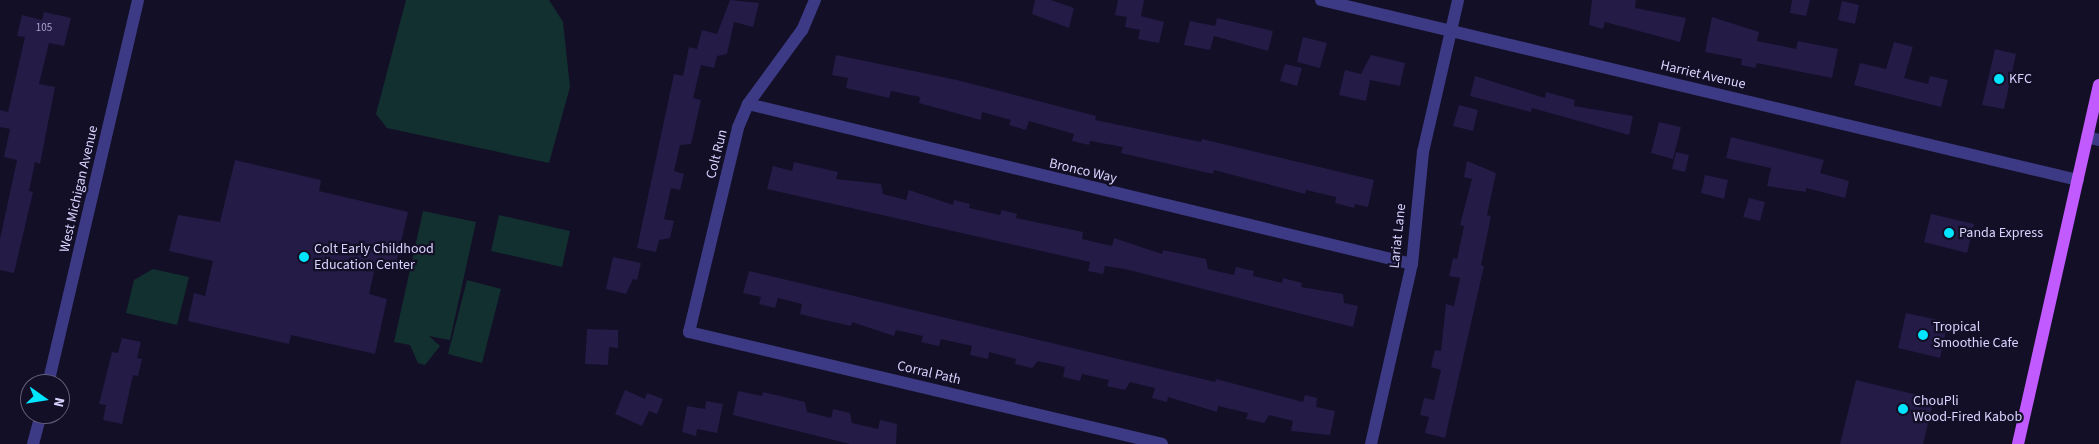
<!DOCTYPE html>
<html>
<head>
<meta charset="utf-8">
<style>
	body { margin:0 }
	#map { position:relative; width:2099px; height:444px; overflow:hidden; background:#130f26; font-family:"Source Sans 3",sans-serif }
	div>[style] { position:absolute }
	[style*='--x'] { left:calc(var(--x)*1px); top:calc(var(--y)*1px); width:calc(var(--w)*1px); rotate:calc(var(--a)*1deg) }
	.green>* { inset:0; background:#12302f }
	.building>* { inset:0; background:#241b47 }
	.minor>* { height:12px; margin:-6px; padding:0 6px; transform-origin:6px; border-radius:6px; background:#3d3a85 }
	.tertiary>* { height:12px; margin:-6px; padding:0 6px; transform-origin:6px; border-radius:6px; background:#3d3a85 }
	.primary>* { height:12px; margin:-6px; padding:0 6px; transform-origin:6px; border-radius:6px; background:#c25bff }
	.dots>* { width:14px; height:14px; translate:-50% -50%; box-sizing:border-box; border:2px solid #130f26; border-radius:50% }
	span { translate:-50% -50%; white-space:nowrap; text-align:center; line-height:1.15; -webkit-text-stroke:4.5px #130f26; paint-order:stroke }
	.number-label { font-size:11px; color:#aca6d1 }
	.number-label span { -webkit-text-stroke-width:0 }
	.street-label { font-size:14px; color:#d9d4ff }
	.poi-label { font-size:14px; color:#d9d4ff }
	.left { translate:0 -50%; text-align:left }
	.north { position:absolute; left:20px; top:374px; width:50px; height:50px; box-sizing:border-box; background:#130f26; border:1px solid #625e7d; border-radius:50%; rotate:103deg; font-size:14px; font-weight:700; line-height:20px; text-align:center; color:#d9d4ff }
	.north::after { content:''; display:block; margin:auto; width:18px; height:22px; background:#00e5ff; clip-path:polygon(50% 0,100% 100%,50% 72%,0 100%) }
</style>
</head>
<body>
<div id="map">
	<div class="green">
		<div style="clip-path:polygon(406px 0,549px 0,563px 22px,570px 87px,549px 163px,387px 128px,376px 114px)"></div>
		<div style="clip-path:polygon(423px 211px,476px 222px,450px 340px,429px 336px,440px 346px,425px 365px,418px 363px,410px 345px,394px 342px)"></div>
		<div style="clip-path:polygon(499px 215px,570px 231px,562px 267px,491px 251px)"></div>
		<div style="clip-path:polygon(153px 269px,189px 277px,177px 325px,126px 313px,134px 280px)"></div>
		<div style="clip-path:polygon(467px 280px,501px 289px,482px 363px,448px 354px)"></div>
	</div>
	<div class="building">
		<div style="clip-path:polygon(730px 0,759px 3px,753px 27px,734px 22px,727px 54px,717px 56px,714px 68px,701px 65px,693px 98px,701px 100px,697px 118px,691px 144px,680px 145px,674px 171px,684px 174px,680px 190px,671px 188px,664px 219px,674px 221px,670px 238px,659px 240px,656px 252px,637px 248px,674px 74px,683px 76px,689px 47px,697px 49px,702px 30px,717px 34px)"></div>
		<div style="clip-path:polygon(1035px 0,1051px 0,1074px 8px,1069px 28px,1032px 14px)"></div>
		<div style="clip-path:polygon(1118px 0,1144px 0,1141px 16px,1164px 22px,1159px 43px,1138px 39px,1140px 30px,1125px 27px,1127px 17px,1115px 15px)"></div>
		<div style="clip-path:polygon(1592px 0,1636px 0,1635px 8px,1686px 18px,1680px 42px,1605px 22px,1603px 29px,1589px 25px)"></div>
		<div style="clip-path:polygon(1792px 0,1810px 0,1806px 16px,1790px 13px)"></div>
		<div style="clip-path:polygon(1842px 1px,1859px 5px,1855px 24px,1838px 20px)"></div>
		<div style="clip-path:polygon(44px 12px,71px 18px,64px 46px,49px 43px,39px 84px,55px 87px,40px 164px,35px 162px,29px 191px,33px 192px,14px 273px,0 270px,0 239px,17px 160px,4px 157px,10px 129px,0 127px,0 110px,8px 112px,25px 37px,17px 36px,22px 15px,42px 20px)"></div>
		<div style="clip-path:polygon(1712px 17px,1759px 32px,1757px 41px,1796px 49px,1798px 41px,1838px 49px,1832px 78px,1757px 63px,1755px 68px,1741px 65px,1742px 59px,1705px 52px)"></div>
		<div style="clip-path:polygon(1217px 18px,1273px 31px,1268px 51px,1214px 36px,1210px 50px,1184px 45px,1190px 21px,1215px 26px)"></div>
		<div style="clip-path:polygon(1303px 37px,1327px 43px,1320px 68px,1297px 62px)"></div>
		<div style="clip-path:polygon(1894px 42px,1913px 47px,1904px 78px,1928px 84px,1930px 76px,1948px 80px,1941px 107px,1854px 85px,1860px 63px,1886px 69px)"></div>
		<div style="clip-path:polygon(1995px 49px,2016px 54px,2004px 109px,1982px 105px)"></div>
		<div style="clip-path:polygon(836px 55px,957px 80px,1096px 116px,1095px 120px,1201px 142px,1202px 139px,1374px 180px,1368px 207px,1355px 204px,1354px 208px,1335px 203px,1336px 197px,1306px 190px,1305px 194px,1214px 170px,1213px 174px,1121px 153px,1123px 147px,1090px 141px,1089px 145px,1072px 141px,1074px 134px,1029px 121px,1026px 130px,1009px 125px,1011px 120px,982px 112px,981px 120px,919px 103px,920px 97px,891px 91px,889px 98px,846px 88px,848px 78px,832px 75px)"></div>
		<div style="clip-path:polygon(1371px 55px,1405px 63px,1400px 86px,1370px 80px,1366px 101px,1339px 95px,1345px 70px,1361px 74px)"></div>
		<div style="clip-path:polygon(1285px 64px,1302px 68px,1297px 86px,1280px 81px)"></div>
		<div style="clip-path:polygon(1475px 76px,1545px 98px,1546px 92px,1575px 100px,1574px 106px,1633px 116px,1629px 135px,1532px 108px,1531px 112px,1470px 96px)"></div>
		<div style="clip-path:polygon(1459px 105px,1478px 110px,1473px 131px,1453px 126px)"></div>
		<div style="clip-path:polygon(1659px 122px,1681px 127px,1673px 159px,1651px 153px)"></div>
		<div style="clip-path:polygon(1731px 137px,1824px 160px,1820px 173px,1849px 181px,1845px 198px,1806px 188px,1806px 192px,1767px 186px,1771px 168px,1726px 158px)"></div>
		<div style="clip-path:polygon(1676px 152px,1689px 155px,1685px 172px,1672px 169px)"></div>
		<div style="clip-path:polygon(235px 160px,321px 180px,319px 191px,408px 212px,395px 268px,376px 264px,369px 294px,387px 299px,375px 354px,291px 335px,289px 344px,188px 321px,194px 293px,205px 296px,213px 261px,169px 251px,178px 215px,220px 222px)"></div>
		<div style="clip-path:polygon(1467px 161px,1496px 173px,1487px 215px,1491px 216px,1481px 265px,1484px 266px,1445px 438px,1425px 433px,1429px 417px,1420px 415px,1424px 398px,1434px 400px,1441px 370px,1431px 367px,1435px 350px,1441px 351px,1446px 304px,1454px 306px,1460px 278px,1449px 276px,1453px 258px,1457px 259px,1464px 226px,1460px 225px,1472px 179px,1464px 177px)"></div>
		<div style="clip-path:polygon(794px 162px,838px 172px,836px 179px,881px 184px,883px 194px,906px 200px,909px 190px,953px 205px,954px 200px,970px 204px,969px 208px,1000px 215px,1002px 210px,1017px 214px,1016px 218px,1083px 232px,1082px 239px,1112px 246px,1114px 238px,1162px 254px,1163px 250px,1206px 259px,1208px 269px,1234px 275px,1236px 267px,1254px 271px,1253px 276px,1282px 283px,1283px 278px,1302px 283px,1301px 287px,1343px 294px,1344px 303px,1358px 306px,1353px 327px,1125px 269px,1105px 266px,1103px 274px,1088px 271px,1090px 262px,767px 189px,773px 166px,792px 171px)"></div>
		<div style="clip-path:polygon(1705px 175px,1728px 180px,1724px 199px,1701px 193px)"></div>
		<div style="clip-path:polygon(1749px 198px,1765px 202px,1760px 221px,1743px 217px)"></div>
		<div style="clip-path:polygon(1931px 214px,1974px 224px,1967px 253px,1924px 242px)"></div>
		<div style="clip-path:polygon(613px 257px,641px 263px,637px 280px,633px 279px,626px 294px,606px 289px)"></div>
		<div style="clip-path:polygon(749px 271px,1215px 382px,1216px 379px,1303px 402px,1305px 395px,1317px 398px,1316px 407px,1335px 411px,1330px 435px,1291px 431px,1293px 421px,1269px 415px,1264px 423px,1246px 419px,1248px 413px,1218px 406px,1217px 412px,1168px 397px,1167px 402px,1152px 398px,1155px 388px,1130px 382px,1125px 390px,1107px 386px,1109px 380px,1082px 374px,1080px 381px,1063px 377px,1065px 367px,1038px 361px,1032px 368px,1015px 364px,1016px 359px,989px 352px,988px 359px,970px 355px,972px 346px,941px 339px,939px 346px,921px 342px,923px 336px,896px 330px,894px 336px,852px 322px,851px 326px,820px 319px,800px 314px,802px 304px,778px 298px,775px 308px,759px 304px,761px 297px,743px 293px)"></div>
		<div style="clip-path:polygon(1906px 313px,1948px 322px,1940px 358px,1898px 348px)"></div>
		<div style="clip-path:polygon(587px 329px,618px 330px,618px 348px,609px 347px,608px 365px,585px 364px)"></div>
		<div style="clip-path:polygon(122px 338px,141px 342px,137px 358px,142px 359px,138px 376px,133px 375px,122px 424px,103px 420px,106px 405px,99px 404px,112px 352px,118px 353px)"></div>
		<div style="clip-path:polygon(1856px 380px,1934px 399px,1923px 444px,1840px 444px)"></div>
		<div style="clip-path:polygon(625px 390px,645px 399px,647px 393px,663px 399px,657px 414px,649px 411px,642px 426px,615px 414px)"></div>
		<div style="clip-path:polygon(738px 391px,762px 396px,763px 392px,805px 402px,807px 412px,831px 418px,833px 409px,850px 413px,852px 423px,878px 429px,880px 420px,897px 424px,896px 444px,850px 444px,733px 415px)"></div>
		<div style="clip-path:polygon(706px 401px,723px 404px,717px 433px,697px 429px,696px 436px,682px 432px,687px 406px,705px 409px)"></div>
	</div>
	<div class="minor">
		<div style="--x:815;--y:0;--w:33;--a:113"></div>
		<div style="--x:802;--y:30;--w:92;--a:126.1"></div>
		<div style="--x:748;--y:104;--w:26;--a:113"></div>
		<div style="--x:738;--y:128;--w:210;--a:103.5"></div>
		<div style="--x:689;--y:332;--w:486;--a:13.3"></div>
		<div style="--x:1321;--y:0;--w:778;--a:13.38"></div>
		<div style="--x:748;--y:104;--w:683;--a:13.55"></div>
		<div style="--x:2087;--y:137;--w:12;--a:14"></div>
		<div style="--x:1371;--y:444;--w:185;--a:-77.2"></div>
		<div style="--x:1412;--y:264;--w:113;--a:-84.4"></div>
		<div style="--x:1423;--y:152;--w:156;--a:-77"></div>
	</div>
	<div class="tertiary">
		<div style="--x:48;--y:384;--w:394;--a:-76.8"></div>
		<div style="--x:33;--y:444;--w:31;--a:-75"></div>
	</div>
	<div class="primary">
		<div style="--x:2018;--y:444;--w:368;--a:-77.3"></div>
	</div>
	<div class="dots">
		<div style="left:1999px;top:79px;background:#00e5ff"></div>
		<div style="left:1949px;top:233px;background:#00e5ff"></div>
		<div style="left:304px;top:257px;background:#00e5ff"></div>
		<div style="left:1923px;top:335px;background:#00e5ff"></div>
		<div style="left:1903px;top:409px;background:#00e5ff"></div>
	</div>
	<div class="number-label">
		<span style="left:44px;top:28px">105</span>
	</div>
	<div class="street-label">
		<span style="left:1703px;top:75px;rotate:13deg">Harriet Avenue</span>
		<span style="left:717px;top:154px;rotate:-76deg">Colt Run</span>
		<span style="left:1083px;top:171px;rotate:13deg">Bronco Way</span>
		<span style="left:79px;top:189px;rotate:-77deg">West Michigan Avenue</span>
		<span style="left:1398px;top:236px;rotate:-84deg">Lariat Lane</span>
		<span style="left:929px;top:373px;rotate:13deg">Corral Path</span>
	</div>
	<div class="poi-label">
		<span class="left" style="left:2009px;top:79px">KFC</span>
		<span class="left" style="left:1959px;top:233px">Panda Express</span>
		<span class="left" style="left:314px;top:257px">Colt Early Childhood<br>Education Center</span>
		<span class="left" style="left:1933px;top:335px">Tropical<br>Smoothie Cafe</span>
		<span class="left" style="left:1913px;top:409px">ChouPli<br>Wood-Fired Kabob</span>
	</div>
	<div class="north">N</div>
</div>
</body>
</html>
